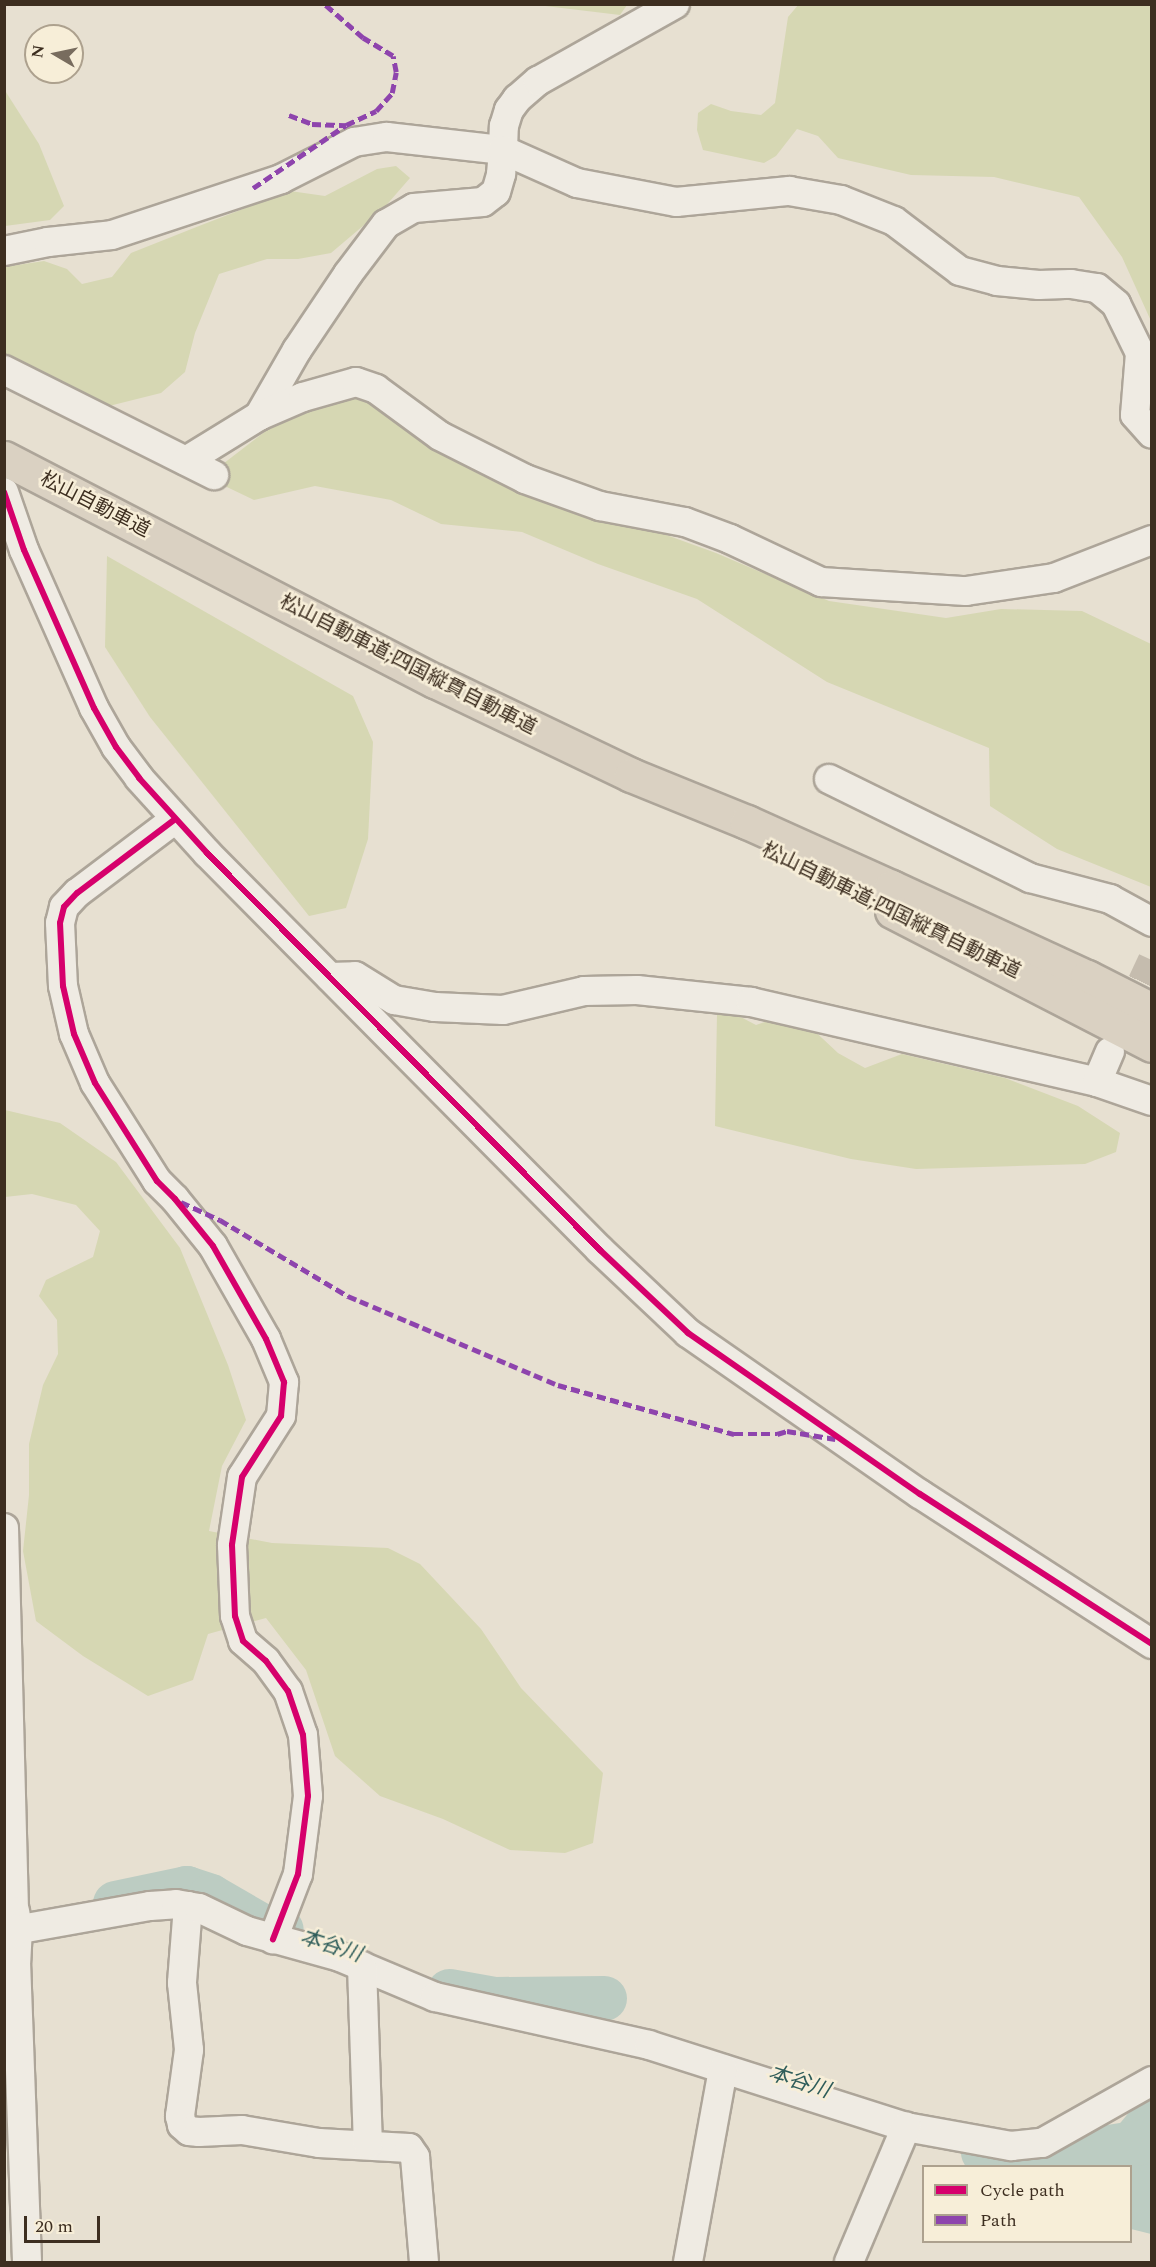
<!DOCTYPE html>
<html>
<head>
<meta charset="utf-8">
<style>
	body { margin:0 }
	#map { position:relative; width:1156px; height:2267px; overflow:hidden; background:#e7e0d1; font-family:Spectral,"Noto Sans JP",serif }
	div>[style] { position:absolute }
	[style*='--x'] { left:calc(var(--x)*1px); top:calc(var(--y)*1px); width:calc(var(--w)*1px); rotate:calc(var(--a)*1deg) }
	.green>* { inset:0; background:#d6d7b3 }
	.water>* { inset:0; background:#bcccc2 }
	.river>* { height:45px; margin:-22.5px; padding:0 22.5px; transform-origin:22.5px; border-radius:22.5px; background:#bcccc2 }
	.minor-tunnel>* { height:28px; margin-top:-14px; transform-origin:0; background:repeating-linear-gradient(90deg,#c5bcae 0 28px,transparent 0 42px) }
	.roads { filter:drop-shadow(2px 0 #ada599) drop-shadow(-2px 0 #ada599) drop-shadow(0 2px #ada599) drop-shadow(0 -2px #ada599) }
	.minor>* { height:28px; margin:-14px; padding:0 14px; transform-origin:14px; border-radius:14px; background:#efebe3 }
	.highway>* { height:33px; margin:-16.5px; padding:0 16.5px; transform-origin:16.5px; border-radius:16.5px; background:#dad1c2 }
	.quiet>* { height:4.5px; margin-top:-2.25px; transform-origin:0; background:repeating-linear-gradient(90deg,#8e44ad 0 9px,transparent 0 13.5px) }
	.cycleway>* { height:6px; margin:-3px; padding:0 3px; transform-origin:3px; border-radius:3px; background:#d6006c }
	span { translate:-50% -50%; white-space:nowrap; text-align:center; line-height:1.15; -webkit-text-stroke:5px #f7eed8; paint-order:stroke }
	.street-label { font-size:20px; color:#3d2e20 }
	.water-label { font-size:21px; color:#2f5d5a; font-style:italic }
	.frame { position:absolute; inset:0; border:6px solid #3d2e20; pointer-events:none }
	.legend { position:absolute; left:922px; top:2165px; width:210px; height:78px; box-sizing:border-box; background:#f7eed8; border:2px solid #ada18e; margin:0; padding:8px 10px; list-style:none; font-size:18px; color:#3d2e20 }
	.legend li { display:flex; align-items:center; gap:12px; height:30px }
	.legend b { width:30px; border:2px solid #ada18e }
	.north { position:absolute; left:24px; top:24px; width:60px; height:60px; box-sizing:border-box; background:#f7eed8; border:2px solid #ada18e; border-radius:50%; rotate:279deg; font-size:16px; font-weight:700; line-height:24px; text-align:center; color:#3d2e20 }
	.north::after { content:''; display:block; margin:auto; width:21px; height:27px; background:#786c5e; clip-path:polygon(50% 0,100% 100%,50% 72%,0 100%) }
	.scale { position:absolute; left:24px; top:2216px; width:76px; height:27px; box-sizing:border-box; border:3px solid #3d2e20; border-top:0; padding-left:8px; font-size:18px; line-height:21px; white-space:nowrap; color:#3d2e20; -webkit-text-stroke:4px #f7eed8; paint-order:stroke }
</style>
</head>
<body>
<div id="map">
	<div class="green">
		<div style="clip-path:polygon(799px 4px,1151px 5px,1151px 321px,1122px 257px,1079px 197px,994px 177px,911px 175px,838px 158px,818px 136px,797px 129px,776px 156px,764px 163px,703px 150px,697px 130px,698px 113px,711px 104px,731px 111px,761px 115px,775px 103px,788px 17px)"></div>
		<div style="clip-path:polygon(537px 5px,627px 5px,620px 15px)"></div>
		<div style="clip-path:polygon(4px 89px,39px 144px,64px 206px,50px 220px,5px 226px)"></div>
		<div style="clip-path:polygon(396px 166px,410px 178px,383px 209px,331px 253px,298px 259px,267px 259px,219px 274px,195px 333px,185px 372px,161px 393px,109px 406px,5px 354px,4px 267px,44px 261px,67px 269px,82px 284px,112px 277px,131px 253px,199px 226px,290px 191px,325px 196px,377px 169px)"></div>
		<div style="clip-path:polygon(359px 396px,412px 422px,464px 465px,501px 475px,716px 553px,829px 601px,946px 618px,1001px 609px,1082px 611px,1151px 644px,1151px 887px,1057px 849px,990px 806px,989px 748px,827px 682px,697px 599px,598px 564px,522px 532px,441px 524px,391px 500px,315px 486px,254px 500px,206px 477px,284px 417px)"></div>
		<div style="clip-path:polygon(107px 556px,353px 696px,373px 742px,368px 839px,346px 908px,309px 916px,150px 717px,105px 647px)"></div>
		<div style="clip-path:polygon(733px 1013px,756px 1025px,785px 1015px,806px 1023px,838px 1053px,865px 1068px,902px 1054px,1005px 1078px,1078px 1106px,1120px 1133px,1116px 1152px,1085px 1164px,916px 1169px,851px 1159px,715px 1126px,717px 1014px)"></div>
		<div style="clip-path:polygon(5px 1110px,60px 1123px,116px 1162px,180px 1248px,228px 1365px,246px 1420px,222px 1466px,209px 1531px,272px 1543px,388px 1548px,420px 1564px,481px 1629px,521px 1688px,603px 1773px,593px 1843px,565px 1853px,510px 1850px,443px 1819px,380px 1796px,335px 1756px,306px 1670px,266px 1618px,208px 1634px,193px 1680px,148px 1696px,83px 1656px,36px 1621px,23px 1551px,29px 1495px,29px 1444px,43px 1385px,58px 1354px,57px 1320px,39px 1296px,46px 1280px,93px 1257px,100px 1231px,76px 1205px,32px 1194px,5px 1197px)"></div>
	</div>
	<div class="water">
		<div style="clip-path:polygon(1151px 2096px,1151px 2234px,1131px 2229px,1130px 2166px,1085px 2166px,1135px 2105px)"></div>
	</div>
	<div class="river">
		<div style="--x:115;--y:1903;--w:73;--a:-11.9"></div>
		<div style="--x:186;--y:1888;--w:25;--a:18"></div>
		<div style="--x:210;--y:1896;--w:58;--a:30.1"></div>
		<div style="--x:260;--y:1925;--w:21;--a:11"></div>
		<div style="--x:449;--y:1991;--w:47;--a:9.9"></div>
		<div style="--x:495;--y:1999;--w:109;--a:-0.5"></div>
		<div style="--x:983;--y:2152;--w:38;--a:11"></div>
		<div style="--x:1020;--y:2159;--w:34;--a:-5"></div>
		<div style="--x:1054;--y:2156;--w:99;--a:-9.3"></div>
	</div>
	<div class="minor-tunnel">
		<div style="--x:1124;--y:1020;--w:66;--a:-65"></div>
	</div>
	<div class="roads">
		<div class="minor">
			<div style="--x:4;--y:251;--w:45;--a:-11.6"></div>
			<div style="--x:48;--y:242;--w:64;--a:-6.2"></div>
			<div style="--x:112;--y:235;--w:178;--a:-18.3"></div>
			<div style="--x:281;--y:179;--w:82;--a:-26.9"></div>
			<div style="--x:354;--y:142;--w:33;--a:-9"></div>
			<div style="--x:387;--y:137;--w:117;--a:6.4"></div>
			<div style="--x:503;--y:150;--w:24;--a:-88"></div>
			<div style="--x:504;--y:126;--w:17;--a:-73"></div>
			<div style="--x:509;--y:110;--w:14;--a:-54"></div>
			<div style="--x:517;--y:99;--w:28;--a:-41"></div>
			<div style="--x:538;--y:81;--w:157;--a:-29.3"></div>
			<div style="--x:4;--y:370;--w:235;--a:26.6"></div>
			<div style="--x:259;--y:416;--w:76;--a:-60.1"></div>
			<div style="--x:297;--y:350;--w:92;--a:-56.1"></div>
			<div style="--x:348;--y:274;--w:63;--a:-52.8"></div>
			<div style="--x:386;--y:224;--w:32;--a:-30"></div>
			<div style="--x:414;--y:208;--w:69;--a:-5"></div>
			<div style="--x:483;--y:202;--w:16;--a:-38"></div>
			<div style="--x:496;--y:192;--w:19;--a:-74"></div>
			<div style="--x:501;--y:174;--w:24;--a:-85"></div>
			<div style="--x:503;--y:150;--w:81;--a:24"></div>
			<div style="--x:577;--y:183;--w:101;--a:10.9"></div>
			<div style="--x:676;--y:202;--w:114;--a:-5.6"></div>
			<div style="--x:789;--y:191;--w:53;--a:9.8"></div>
			<div style="--x:841;--y:200;--w:57;--a:21.6"></div>
			<div style="--x:894;--y:221;--w:83;--a:37.1"></div>
			<div style="--x:960;--y:271;--w:38;--a:15"></div>
			<div style="--x:997;--y:281;--w:42;--a:5.4"></div>
			<div style="--x:1039;--y:285;--w:32;--a:-2"></div>
			<div style="--x:1071;--y:284;--w:26;--a:9"></div>
			<div style="--x:1097;--y:288;--w:25;--a:40"></div>
			<div style="--x:1116;--y:304;--w:55;--a:63.9"></div>
			<div style="--x:1140;--y:353;--w:62;--a:94.6"></div>
			<div style="--x:1135;--y:415;--w:25;--a:48"></div>
			<div style="--x:186;--y:461;--w:86;--a:-31.7"></div>
			<div style="--x:259;--y:416;--w:48;--a:-23.4"></div>
			<div style="--x:303;--y:397;--w:55;--a:-15.8"></div>
			<div style="--x:356;--y:382;--w:21;--a:19"></div>
			<div style="--x:376;--y:389;--w:79;--a:36.3"></div>
			<div style="--x:440;--y:436;--w:95;--a:26.8"></div>
			<div style="--x:525;--y:479;--w:80;--a:19.8"></div>
			<div style="--x:600;--y:506;--w:86;--a:10.7"></div>
			<div style="--x:685;--y:522;--w:48;--a:20.7"></div>
			<div style="--x:730;--y:539;--w:101;--a:25.3"></div>
			<div style="--x:821;--y:582;--w:145;--a:3.6"></div>
			<div style="--x:966;--y:591;--w:89;--a:-8.4"></div>
			<div style="--x:1054;--y:578;--w:105;--a:-21.2"></div>
			<div style="--x:4;--y:492;--w:61;--a:71"></div>
			<div style="--x:24;--y:550;--w:173;--a:66.1"></div>
			<div style="--x:94;--y:708;--w:45;--a:60.6"></div>
			<div style="--x:116;--y:747;--w:39;--a:53"></div>
			<div style="--x:139;--y:778;--w:101;--a:47.8"></div>
			<div style="--x:207;--y:853;--w:559;--a:45.29"></div>
			<div style="--x:600;--y:1250;--w:121;--a:43.3"></div>
			<div style="--x:688;--y:1333;--w:282;--a:34.8"></div>
			<div style="--x:920;--y:1494;--w:276;--a:32.9"></div>
			<div style="--x:829;--y:779;--w:224;--a:26.2"></div>
			<div style="--x:1030;--y:878;--w:83;--a:14.7"></div>
			<div style="--x:1110;--y:899;--w:48;--a:28.7"></div>
			<div style="--x:174;--y:820;--w:121;--a:143"></div>
			<div style="--x:77;--y:893;--w:19;--a:133"></div>
			<div style="--x:64;--y:907;--w:16;--a:104"></div>
			<div style="--x:60;--y:923;--w:63;--a:87.3"></div>
			<div style="--x:63;--y:986;--w:49;--a:77.1"></div>
			<div style="--x:74;--y:1034;--w:53;--a:66.8"></div>
			<div style="--x:95;--y:1083;--w:116;--a:57.7"></div>
			<div style="--x:157;--y:1181;--w:25;--a:45"></div>
			<div style="--x:175;--y:1199;--w:60;--a:51"></div>
			<div style="--x:213;--y:1246;--w:107;--a:60.3"></div>
			<div style="--x:266;--y:1339;--w:47;--a:67.3"></div>
			<div style="--x:284;--y:1382;--w:34;--a:95"></div>
			<div style="--x:281;--y:1416;--w:72;--a:122.6"></div>
			<div style="--x:242;--y:1477;--w:69;--a:98.4"></div>
			<div style="--x:232;--y:1545;--w:71;--a:87.6"></div>
			<div style="--x:235;--y:1616;--w:26;--a:72"></div>
			<div style="--x:243;--y:1641;--w:30;--a:41"></div>
			<div style="--x:266;--y:1661;--w:37;--a:54"></div>
			<div style="--x:288;--y:1691;--w:46;--a:71.2"></div>
			<div style="--x:303;--y:1735;--w:61;--a:85.3"></div>
			<div style="--x:308;--y:1796;--w:79;--a:97.3"></div>
			<div style="--x:298;--y:1874;--w:70;--a:111"></div>
			<div style="--x:330;--y:977;--w:25;--a:-2"></div>
			<div style="--x:355;--y:976;--w:46;--a:31.6"></div>
			<div style="--x:394;--y:1000;--w:42;--a:9.7"></div>
			<div style="--x:435;--y:1007;--w:68;--a:2.5"></div>
			<div style="--x:503;--y:1010;--w:83;--a:-13.2"></div>
			<div style="--x:584;--y:991;--w:53;--a:-1.1"></div>
			<div style="--x:637;--y:990;--w:115;--a:6"></div>
			<div style="--x:751;--y:1002;--w:355;--a:13"></div>
			<div style="--x:1097;--y:1082;--w:58;--a:19.1"></div>
			<div style="--x:1097;--y:1082;--w:33;--a:-67"></div>
			<div style="--x:4;--y:1528;--w:379;--a:88.5"></div>
			<div style="--x:188;--y:1906;--w:77;--a:94.5"></div>
			<div style="--x:182;--y:1983;--w:67;--a:84"></div>
			<div style="--x:189;--y:2050;--w:67;--a:97.8"></div>
			<div style="--x:180;--y:2116;--w:9;--a:77"></div>
			<div style="--x:182;--y:2125;--w:9;--a:41"></div>
			<div style="--x:189;--y:2131;--w:10;--a:6"></div>
			<div style="--x:199;--y:2132;--w:43;--a:-2.7"></div>
			<div style="--x:242;--y:2130;--w:78;--a:9.6"></div>
			<div style="--x:319;--y:2143;--w:90;--a:3.2"></div>
			<div style="--x:409;--y:2148;--w:11;--a:56"></div>
			<div style="--x:415;--y:2157;--w:105;--a:85.1"></div>
			<div style="--x:15;--y:1911;--w:17;--a:80"></div>
			<div style="--x:18;--y:1928;--w:33;--a:93"></div>
			<div style="--x:16;--y:1961;--w:301;--a:87.9"></div>
			<div style="--x:4;--y:1932;--w:148;--a:-10.1"></div>
			<div style="--x:150;--y:1906;--w:26;--a:-4"></div>
			<div style="--x:176;--y:1904;--w:23;--a:10"></div>
			<div style="--x:199;--y:1908;--w:53;--a:25.6"></div>
			<div style="--x:247;--y:1931;--w:97;--a:15.6"></div>
			<div style="--x:340;--y:1957;--w:103;--a:22.8"></div>
			<div style="--x:435;--y:1997;--w:219;--a:12.6"></div>
			<div style="--x:649;--y:2045;--w:270;--a:17.7"></div>
			<div style="--x:906;--y:2127;--w:107;--a:10.3"></div>
			<div style="--x:1011;--y:2146;--w:31;--a:-6"></div>
			<div style="--x:1042;--y:2143;--w:126;--a:-29.4"></div>
			<div style="--x:362;--y:1966;--w:179;--a:88.1"></div>
			<div style="--x:688;--y:2262;--w:196;--a:-79.7"></div>
			<div style="--x:849;--y:2262;--w:147;--a:-67.1"></div>
		</div>
		<div class="highway">
			<div style="--x:4;--y:458;--w:485;--a:27.4"></div>
			<div style="--x:435;--y:681;--w:217;--a:25.6"></div>
			<div style="--x:631;--y:775;--w:125;--a:22.1"></div>
			<div style="--x:747;--y:822;--w:158;--a:24.3"></div>
			<div style="--x:891;--y:887;--w:216;--a:24.7"></div>
			<div style="--x:1087;--y:977;--w:73;--a:26.9"></div>
			<div style="--x:892;--y:911;--w:292;--a:27.3"></div>
		</div>
	</div>
	<div class="quiet">
		<div style="--x:289;--y:115;--w:25;--a:21"></div>
		<div style="--x:312;--y:124;--w:34;--a:2"></div>
		<div style="--x:253;--y:188;--w:112;--a:-34.1"></div>
		<div style="--x:346;--y:125;--w:33;--a:-25"></div>
		<div style="--x:376;--y:111;--w:24;--a:-48"></div>
		<div style="--x:392;--y:93;--w:21;--a:-79"></div>
		<div style="--x:396;--y:72;--w:16;--a:-101"></div>
		<div style="--x:393;--y:56;--w:35;--a:-149"></div>
		<div style="--x:363;--y:38;--w:52;--a:-138.9"></div>
		<div style="--x:181;--y:1202;--w:43;--a:24.8"></div>
		<div style="--x:220;--y:1220;--w:149;--a:30.7"></div>
		<div style="--x:348;--y:1296;--w:228;--a:23"></div>
		<div style="--x:558;--y:1385;--w:183;--a:15.6"></div>
		<div style="--x:734;--y:1434;--w:43;--a:0"></div>
		<div style="--x:777;--y:1434;--w:10;--a:-17"></div>
		<div style="--x:787;--y:1431;--w:49;--a:9.5"></div>
	</div>
	<div class="cycleway">
		<div style="--x:4;--y:492;--w:61;--a:71"></div>
		<div style="--x:24;--y:550;--w:173;--a:66.1"></div>
		<div style="--x:94;--y:708;--w:45;--a:60.6"></div>
		<div style="--x:116;--y:747;--w:39;--a:53"></div>
		<div style="--x:139;--y:778;--w:101;--a:47.8"></div>
		<div style="--x:207;--y:853;--w:559;--a:45.29"></div>
		<div style="--x:600;--y:1250;--w:121;--a:43.3"></div>
		<div style="--x:688;--y:1333;--w:282;--a:34.8"></div>
		<div style="--x:920;--y:1494;--w:276;--a:32.9"></div>
		<div style="--x:174;--y:820;--w:121;--a:143"></div>
		<div style="--x:77;--y:893;--w:19;--a:133"></div>
		<div style="--x:64;--y:907;--w:16;--a:104"></div>
		<div style="--x:60;--y:923;--w:63;--a:87.3"></div>
		<div style="--x:63;--y:986;--w:49;--a:77.1"></div>
		<div style="--x:74;--y:1034;--w:53;--a:66.8"></div>
		<div style="--x:95;--y:1083;--w:116;--a:57.7"></div>
		<div style="--x:157;--y:1181;--w:25;--a:45"></div>
		<div style="--x:175;--y:1199;--w:60;--a:51"></div>
		<div style="--x:213;--y:1246;--w:107;--a:60.3"></div>
		<div style="--x:266;--y:1339;--w:47;--a:67.3"></div>
		<div style="--x:284;--y:1382;--w:34;--a:95"></div>
		<div style="--x:281;--y:1416;--w:72;--a:122.6"></div>
		<div style="--x:242;--y:1477;--w:69;--a:98.4"></div>
		<div style="--x:232;--y:1545;--w:71;--a:87.6"></div>
		<div style="--x:235;--y:1616;--w:26;--a:72"></div>
		<div style="--x:243;--y:1641;--w:30;--a:41"></div>
		<div style="--x:266;--y:1661;--w:37;--a:54"></div>
		<div style="--x:288;--y:1691;--w:46;--a:71.2"></div>
		<div style="--x:303;--y:1735;--w:61;--a:85.3"></div>
		<div style="--x:308;--y:1796;--w:79;--a:97.3"></div>
		<div style="--x:298;--y:1874;--w:70;--a:111"></div>
	</div>
	<div class="street-label">
		<span style="left:95px;top:505px;rotate:27deg">松山自動車道</span>
		<span style="left:408px;top:665px;rotate:27deg">松山自動車道;四国縦貫自動車道</span>
		<span style="left:891px;top:911px;rotate:26deg">松山自動車道;四国縦貫自動車道</span>
	</div>
	<div class="water-label">
		<span style="left:331px;top:1946px;rotate:18deg">本谷川</span>
		<span style="left:799px;top:2082px;rotate:18deg">本谷川</span>
	</div>
	<div class="frame"></div>
	<ul class="legend">
	<li><b style="height:8px;background:#d6006c"></b>Cycle path</li>
	<li><b style="height:8px;background:#8e44ad"></b>Path</li>
	</ul>
	<div class="north">N</div>
	<div class="scale">20 m</div>
</div>
</body>
</html>
